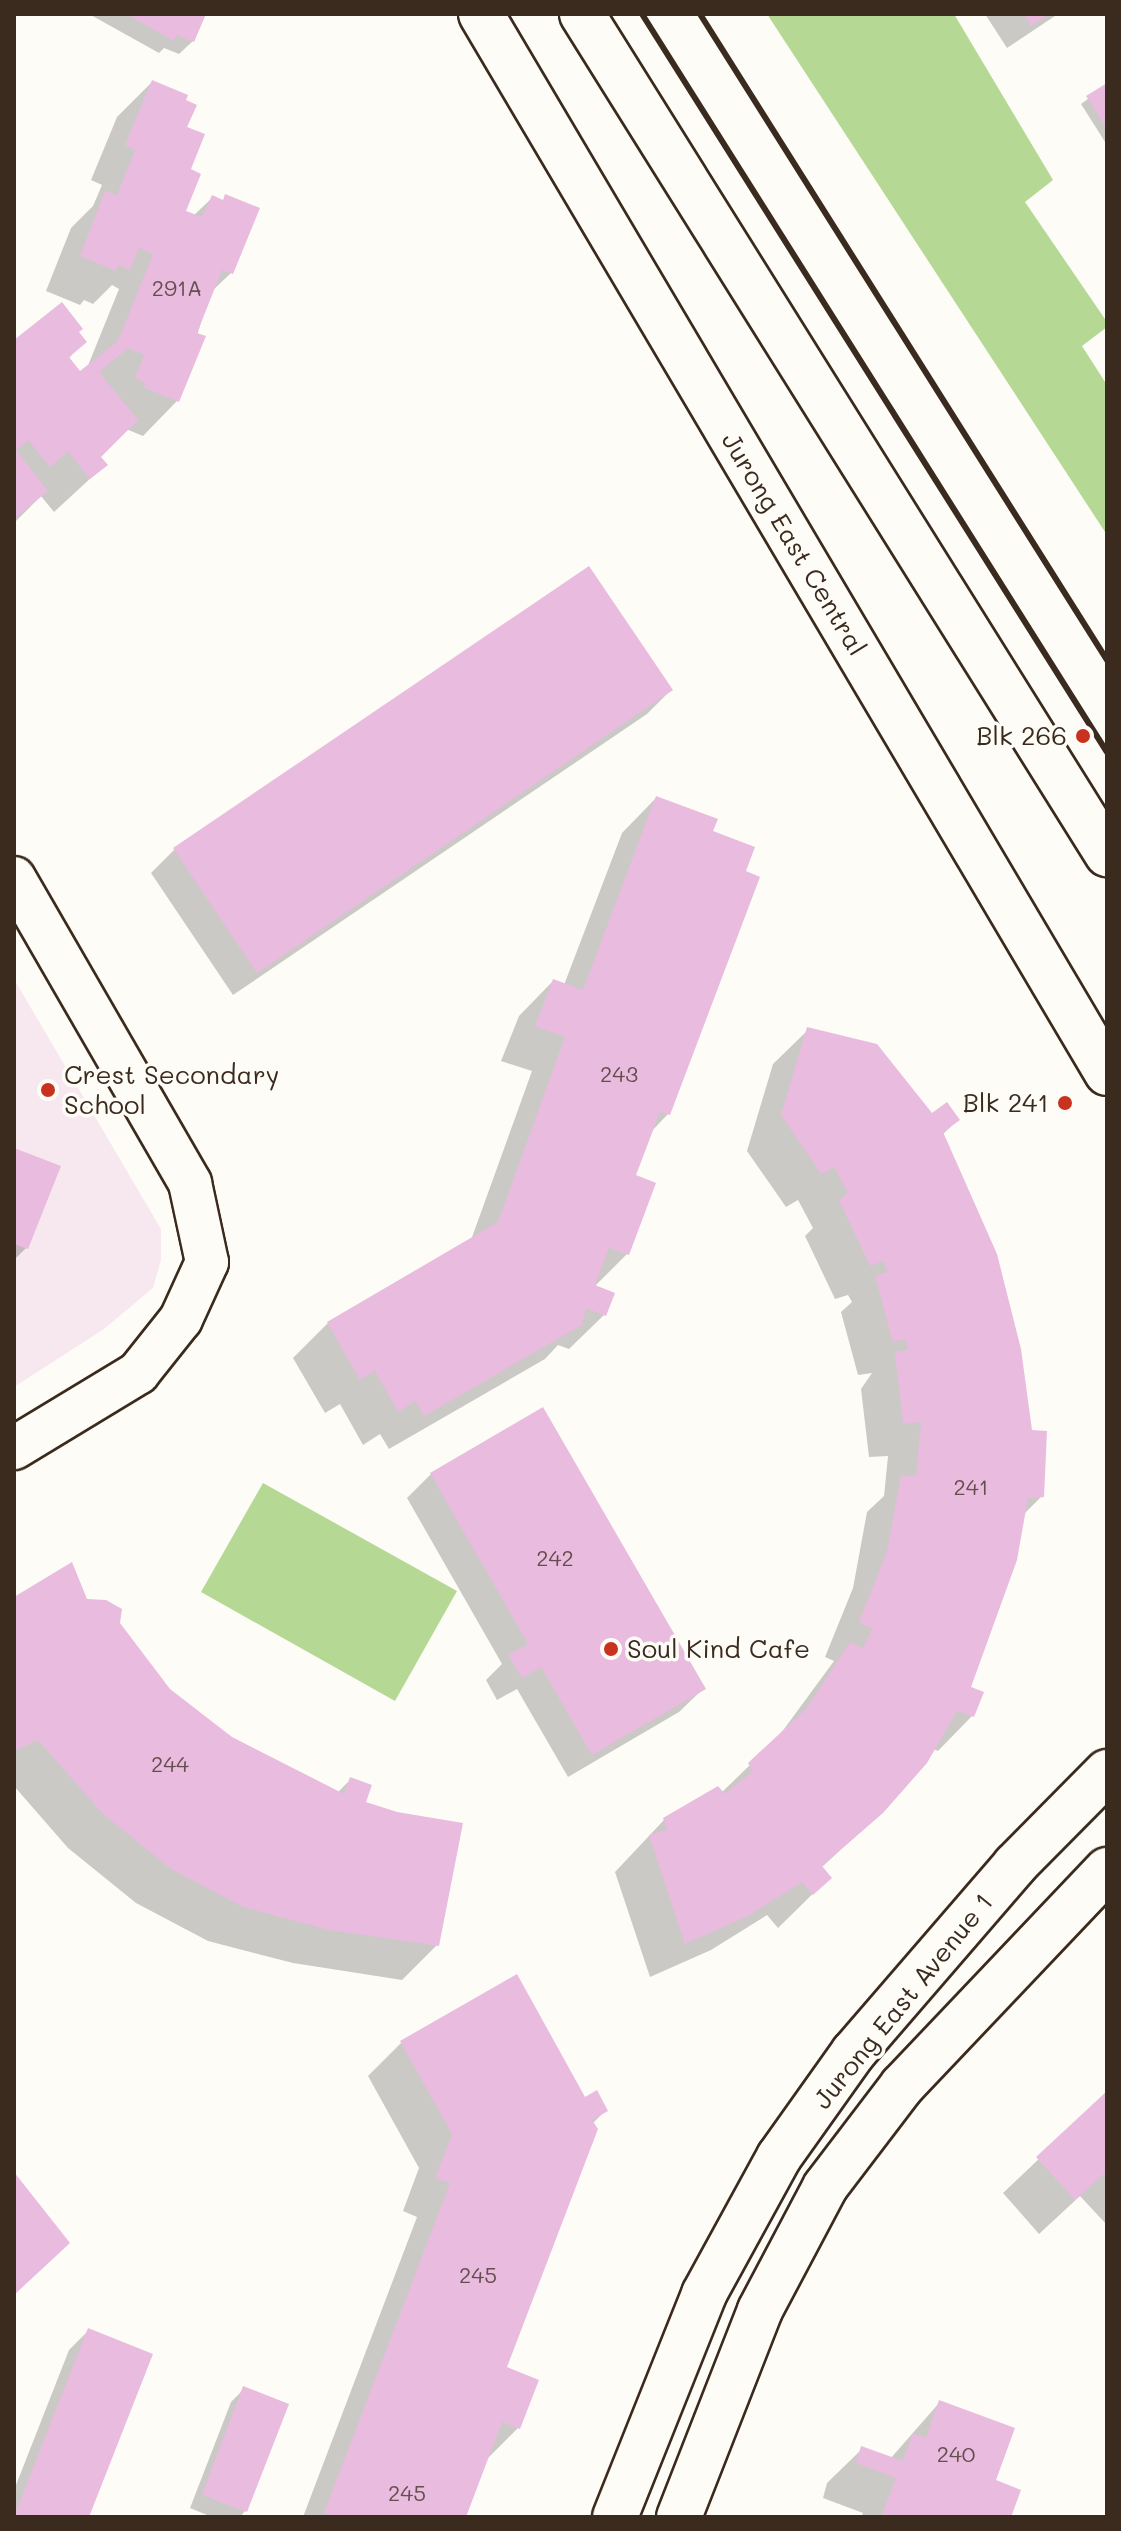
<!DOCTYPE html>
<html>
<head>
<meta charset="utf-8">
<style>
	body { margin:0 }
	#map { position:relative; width:1121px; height:2531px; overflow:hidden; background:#fdfcf7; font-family:Mali,sans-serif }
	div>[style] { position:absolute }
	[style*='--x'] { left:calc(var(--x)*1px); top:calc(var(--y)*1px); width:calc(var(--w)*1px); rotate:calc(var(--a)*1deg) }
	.built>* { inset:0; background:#f7e8f0 }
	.green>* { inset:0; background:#b5d994 }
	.shadow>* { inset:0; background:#0003 }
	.building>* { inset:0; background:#e9bbdf }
	.roads { filter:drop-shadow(2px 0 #3b2a1e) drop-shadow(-2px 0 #3b2a1e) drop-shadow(0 2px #3b2a1e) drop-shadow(0 -2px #3b2a1e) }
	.minor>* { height:42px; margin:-21px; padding:0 21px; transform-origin:21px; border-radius:21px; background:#fdfcf7 }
	.tertiary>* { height:44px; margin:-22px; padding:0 22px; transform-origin:22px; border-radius:22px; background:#fdfcf7 }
	.secondary>* { height:44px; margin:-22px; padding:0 22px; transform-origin:22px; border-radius:22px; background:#fdfcf7 }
	.rail>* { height:6px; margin:-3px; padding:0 3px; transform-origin:3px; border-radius:3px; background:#3b2a1e }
	.dots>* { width:22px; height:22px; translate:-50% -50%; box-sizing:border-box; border:4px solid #fdfcf7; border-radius:50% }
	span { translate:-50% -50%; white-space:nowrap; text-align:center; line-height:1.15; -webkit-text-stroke:7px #fdfcf7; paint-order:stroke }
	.number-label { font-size:22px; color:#664e4e }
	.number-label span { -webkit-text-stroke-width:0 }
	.street-label { font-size:26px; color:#3b2a1e }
	.poi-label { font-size:26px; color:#3b2a1e }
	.right { translate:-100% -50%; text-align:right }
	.left { translate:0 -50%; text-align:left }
	.frame { position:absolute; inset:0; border:16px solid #3b2a1e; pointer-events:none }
</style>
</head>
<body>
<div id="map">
	<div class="built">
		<div style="clip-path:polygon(14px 979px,161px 1229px,161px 1260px,153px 1288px,104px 1329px,14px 1387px)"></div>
	</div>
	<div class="green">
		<div style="clip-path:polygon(767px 14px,954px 14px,1053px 180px,1025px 202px,1107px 322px,1107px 327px,1082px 346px,1107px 385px,1107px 535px)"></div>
		<div style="clip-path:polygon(263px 1483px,457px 1591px,395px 1701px,201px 1592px)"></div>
	</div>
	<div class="shadow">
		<div style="clip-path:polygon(89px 14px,204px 14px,193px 41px,179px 54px,164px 48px,159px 53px)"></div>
		<div style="clip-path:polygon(985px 14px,1058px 14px,1007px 48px)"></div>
		<div style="clip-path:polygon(152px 82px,185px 128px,183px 212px,193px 216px,212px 198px,221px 202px,226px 197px,231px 273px,210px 293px,177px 401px,143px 436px,126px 429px,99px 457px,105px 465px,54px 512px,41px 496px,14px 523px,14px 343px,77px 333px,84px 342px,68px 359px,80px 374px,87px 368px,119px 289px,112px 285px,93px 304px,84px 300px,80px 305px,46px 291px,71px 228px,93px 206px,102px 185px,91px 180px,117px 117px)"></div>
		<div style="clip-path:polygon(1107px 85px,1107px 145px,1081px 104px)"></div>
		<div style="clip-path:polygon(671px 690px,647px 714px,233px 995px,151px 873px,174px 850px)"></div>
		<div style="clip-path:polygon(656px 798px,710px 832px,668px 1114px,650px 1133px,633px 1176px,627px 1254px,594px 1287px,604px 1315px,569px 1349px,558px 1345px,545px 1359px,389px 1449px,380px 1434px,363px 1445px,340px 1404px,325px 1413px,293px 1358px,328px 1323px,471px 1240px,532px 1071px,501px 1061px,519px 1016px,553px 981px,564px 985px,622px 833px)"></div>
		<div style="clip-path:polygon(808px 1030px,932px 1116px,958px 1120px,942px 1135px,1042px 1496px,1023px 1515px,968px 1688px,972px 1716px,938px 1751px,933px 1749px,881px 1812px,821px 1868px,829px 1878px,778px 1928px,767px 1915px,711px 1950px,650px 1977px,615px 1872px,664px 1820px,721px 1793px,776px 1740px,834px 1661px,825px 1657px,853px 1588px,867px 1512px,884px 1496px,888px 1456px,869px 1457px,861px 1389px,872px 1373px,858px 1375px,841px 1312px,852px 1302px,848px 1295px,835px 1299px,805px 1236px,813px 1228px,798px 1200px,786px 1207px,747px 1151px,773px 1064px)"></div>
		<div style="clip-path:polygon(14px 1150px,26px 1248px,14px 1260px)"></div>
		<div style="clip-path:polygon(431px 1474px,703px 1689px,679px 1712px,568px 1777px,517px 1689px,497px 1700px,486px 1680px,502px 1664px,407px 1498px)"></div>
		<div style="clip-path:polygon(14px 1600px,85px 1601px,118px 1623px,168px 1690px,230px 1739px,337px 1793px,350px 1780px,437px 1945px,402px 1980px,293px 1963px,208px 1941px,136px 1903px,68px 1848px,14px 1786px)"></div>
		<div style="clip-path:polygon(516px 1977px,585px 2099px,606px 2110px,592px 2124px,504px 2369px,518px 2428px,485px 2461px,464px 2517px,303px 2517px,417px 2217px,403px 2211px,419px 2168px,368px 2076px,401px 2043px)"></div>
		<div style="clip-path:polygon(1107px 2094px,1107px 2225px,1080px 2196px,1039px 2234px,1003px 2193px)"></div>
		<div style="clip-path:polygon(88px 2331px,87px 2517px,14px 2517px,14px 2490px,69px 2350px)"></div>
		<div style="clip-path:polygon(244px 2389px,245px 2511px,240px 2517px,212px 2517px,190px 2508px,231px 2402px)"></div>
		<div style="clip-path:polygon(940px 2402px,994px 2482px,1018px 2491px,1009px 2517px,861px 2517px,863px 2513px,823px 2498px,827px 2483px,862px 2449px,890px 2459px)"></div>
	</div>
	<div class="building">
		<div style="clip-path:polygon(126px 14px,206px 14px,194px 42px,176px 35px,174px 41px)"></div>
		<div style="clip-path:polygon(1024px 14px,1049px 14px,1031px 26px)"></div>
		<div style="clip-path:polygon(152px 80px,188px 95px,186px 100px,197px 105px,187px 127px,205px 134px,191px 169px,201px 174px,186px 211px,202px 217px,212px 195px,223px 200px,225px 194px,260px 208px,233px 274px,222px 270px,197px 333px,206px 336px,179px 402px,143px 387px,146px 383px,135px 378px,144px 355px,128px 348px,99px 372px,138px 420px,101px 457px,108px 465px,90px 479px,68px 451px,50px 467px,28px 440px,16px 450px,48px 491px,14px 519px,14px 340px,62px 302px,83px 329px,79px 332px,87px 342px,69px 357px,80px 371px,118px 341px,153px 254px,139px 248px,130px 270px,118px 265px,116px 271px,80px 256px,105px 191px,117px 195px,135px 150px,125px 145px)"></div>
		<div style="clip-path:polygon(1107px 83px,1107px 129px,1086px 96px)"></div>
		<div style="clip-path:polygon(589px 566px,673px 690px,257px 973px,173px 848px)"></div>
		<div style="clip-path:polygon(656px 796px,718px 819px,713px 831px,755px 847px,746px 871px,760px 877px,670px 1115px,660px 1112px,636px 1175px,656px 1183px,629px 1255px,609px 1248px,595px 1285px,615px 1293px,606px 1316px,586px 1308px,582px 1325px,424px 1416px,415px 1401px,398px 1412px,375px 1371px,360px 1380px,327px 1322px,498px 1222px,565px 1037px,535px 1026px,553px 979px,583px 990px)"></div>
		<div style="clip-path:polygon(807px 1027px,877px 1044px,932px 1113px,947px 1102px,960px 1120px,943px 1132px,997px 1254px,1021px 1349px,1032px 1430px,1047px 1431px,1044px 1497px,1028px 1498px,1017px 1560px,971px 1687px,984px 1692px,974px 1717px,957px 1711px,927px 1763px,883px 1813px,822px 1866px,832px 1878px,813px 1895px,802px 1882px,748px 1916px,685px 1944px,649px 1835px,667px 1830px,663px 1818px,718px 1786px,725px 1794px,753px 1771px,748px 1763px,806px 1709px,850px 1642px,863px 1648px,872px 1629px,859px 1622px,887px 1551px,901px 1475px,916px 1476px,921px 1422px,903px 1424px,895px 1352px,908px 1350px,906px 1339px,893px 1342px,875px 1276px,888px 1272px,883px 1261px,870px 1266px,839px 1200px,848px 1193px,834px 1167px,821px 1174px,781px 1115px)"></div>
		<div style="clip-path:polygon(14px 1148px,61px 1166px,28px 1249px,14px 1244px)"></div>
		<div style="clip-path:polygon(543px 1407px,706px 1689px,592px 1755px,541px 1667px,522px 1678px,508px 1655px,528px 1644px,430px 1473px)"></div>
		<div style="clip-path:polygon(72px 1562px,87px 1599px,106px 1600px,122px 1609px,120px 1623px,170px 1689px,232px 1737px,344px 1794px,350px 1777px,372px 1785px,366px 1802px,397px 1812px,463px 1823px,439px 1946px,329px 1930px,243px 1907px,171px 1869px,102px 1813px,38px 1740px,14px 1751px,14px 1597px)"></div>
		<div style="clip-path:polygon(517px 1974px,585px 2097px,597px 2090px,608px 2111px,592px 2120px,598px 2129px,507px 2367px,539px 2380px,520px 2429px,502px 2422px,466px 2517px,336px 2517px,324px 2513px,450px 2183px,435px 2178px,452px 2134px,400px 2041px)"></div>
		<div style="clip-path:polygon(1107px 2091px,1107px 2171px,1075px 2200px,1036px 2157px)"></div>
		<div style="clip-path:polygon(14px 2172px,70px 2243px,14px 2295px)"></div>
		<div style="clip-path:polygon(88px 2328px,153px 2354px,89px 2517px,22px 2517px,15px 2514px)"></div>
		<div style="clip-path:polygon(243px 2386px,289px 2404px,247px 2512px,202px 2495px)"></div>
		<div style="clip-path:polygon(939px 2400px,1015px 2428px,996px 2480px,1021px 2490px,1011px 2517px,882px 2515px,896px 2478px,856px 2463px,861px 2446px,903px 2461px,913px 2433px,926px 2438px)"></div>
	</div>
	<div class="roads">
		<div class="minor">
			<div style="--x:14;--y:878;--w:352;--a:60"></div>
			<div style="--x:190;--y:1183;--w:81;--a:77.9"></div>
			<div style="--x:207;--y:1262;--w:63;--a:114.5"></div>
			<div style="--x:181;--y:1319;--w:69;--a:128.5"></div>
			<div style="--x:138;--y:1373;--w:145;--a:148.8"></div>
		</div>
		<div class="tertiary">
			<div style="--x:615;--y:2517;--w:240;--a:-68.2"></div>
			<div style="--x:704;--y:2294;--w:156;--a:-61.3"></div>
			<div style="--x:779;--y:2157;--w:128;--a:-54.6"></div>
			<div style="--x:853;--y:2053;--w:248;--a:-49.2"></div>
			<div style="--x:1015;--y:1865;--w:131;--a:-45.3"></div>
			<div style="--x:679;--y:2517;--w:222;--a:-68.6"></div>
			<div style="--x:760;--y:2310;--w:139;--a:-62.1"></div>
			<div style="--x:825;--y:2187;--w:127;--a:-52.7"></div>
			<div style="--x:902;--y:2086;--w:298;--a:-46.5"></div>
		</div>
		<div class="secondary">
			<div style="--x:481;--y:14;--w:1230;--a:59.41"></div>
			<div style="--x:582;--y:14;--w:991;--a:57.99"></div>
		</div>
	</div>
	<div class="rail">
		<div style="--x:642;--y:14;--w:872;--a:57.79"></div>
		<div style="--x:700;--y:14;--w:764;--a:57.79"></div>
	</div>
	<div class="dots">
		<div style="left:1083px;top:736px;background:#c8321e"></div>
		<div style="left:48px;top:1090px;background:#c8321e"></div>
		<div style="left:1065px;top:1103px;background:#c8321e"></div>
		<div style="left:611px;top:1649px;background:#c8321e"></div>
	</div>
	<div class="number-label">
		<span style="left:177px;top:288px">291A</span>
		<span style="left:619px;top:1074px">243</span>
		<span style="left:971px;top:1487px">241</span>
		<span style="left:555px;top:1558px">242</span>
		<span style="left:170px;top:1764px">244</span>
		<span style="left:478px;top:2275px">245</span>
		<span style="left:956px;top:2454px">240</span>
		<span style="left:407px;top:2493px">245</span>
	</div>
	<div class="street-label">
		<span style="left:794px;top:544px;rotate:59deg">Jurong East Central</span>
		<span style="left:903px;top:2001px;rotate:-51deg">Jurong East Avenue 1</span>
	</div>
	<div class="poi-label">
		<span class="right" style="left:1067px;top:736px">Blk 266</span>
		<span class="left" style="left:64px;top:1090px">Crest Secondary<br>School</span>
		<span class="right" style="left:1049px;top:1103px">Blk 241</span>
		<span class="left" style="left:627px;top:1649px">Soul Kind Cafe</span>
	</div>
	<div class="frame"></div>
</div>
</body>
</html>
